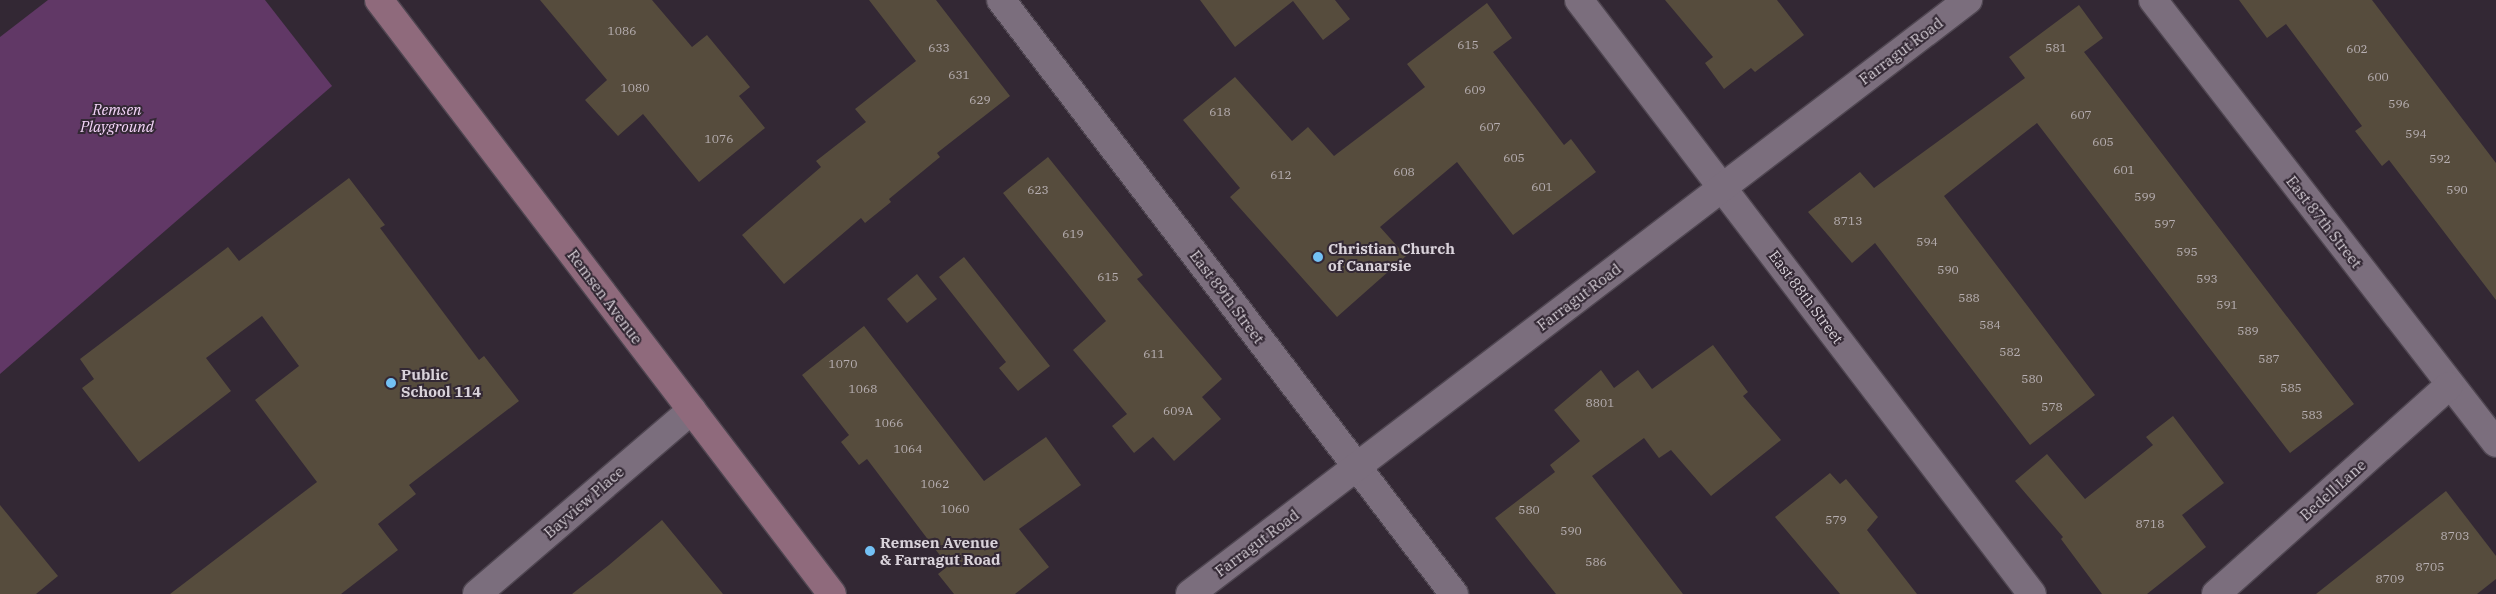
<!DOCTYPE html>
<html>
<head>
<meta charset="utf-8">
<style>
	body { margin:0 }
	#map { position:relative; width:2496px; height:594px; overflow:hidden; background:#332834; font-family:"IBM Plex Serif",serif }
	div>[style] { position:absolute }
	[style*='--x'] { left:calc(var(--x)*1px); top:calc(var(--y)*1px); width:calc(var(--w)*1px); rotate:calc(var(--a)*1deg) }
	.green>* { inset:0; background:#613866 }
	.building>* { inset:0; background:#564c3d }
	.roads { filter:drop-shadow(1px 0 #4f4651) drop-shadow(-1px 0 #4f4651) drop-shadow(0 1px #4f4651) drop-shadow(0 -1px #4f4651) }
	.street>* { height:28px; margin:-14px; padding:0 14px; transform-origin:14px; border-radius:14px; background:#7b6e7d }
	.secondary>* { height:28px; margin:-14px; padding:0 14px; transform-origin:14px; border-radius:14px; background:#8f6a7c }
	.dots>* { width:14px; height:14px; translate:-50% -50%; box-sizing:border-box; border:2px solid #332834; border-radius:50% }
	span { translate:-50% -50%; white-space:nowrap; text-align:center; line-height:1.15; -webkit-text-stroke:4px #332834; paint-order:stroke }
	.number-label { font-size:12px; color:#b8b0b3 }
	.number-label span { -webkit-text-stroke-width:0 }
	.street-label { font-size:15px; color:#d9d2da }
	.park-label { font-size:15px; color:#f5d6fa; font-style:italic }
	.poi-label { font-size:15px; color:#d9d2da; font-weight:700 }
	.left { translate:0 -50%; text-align:left }
</style>
</head>
<body>
<div id="map">
	<div class="green">
		<div style="clip-path:polygon(48px 0,265px 0,332px 86px,0 374px,0 37px)"></div>
	</div>
	<div class="building">
		<div style="clip-path:polygon(540px 0,652px 0,692px 47px,707px 35px,750px 87px,739px 96px,765px 128px,699px 182px,643px 114px,618px 136px,585px 100px,607px 80px)"></div>
		<div style="clip-path:polygon(869px 0,936px 0,1010px 96px,937px 153px,940px 157px,889px 199px,891px 202px,865px 223px,861px 218px,784px 284px,742px 235px,821px 167px,816px 161px,866px 122px,855px 109px,916px 61px)"></div>
		<div style="clip-path:polygon(1200px 0,1335px 0,1350px 19px,1323px 40px,1293px 1px,1235px 47px)"></div>
		<div style="clip-path:polygon(1665px 0,1777px 0,1804px 35px,1755px 72px,1751px 68px,1724px 89px,1705px 63px,1713px 57px)"></div>
		<div style="clip-path:polygon(2239px 0,2372px 0,2496px 163px,2496px 300px,2389px 160px,2382px 166px,2355px 131px,2362px 126px,2286px 24px,2267px 38px)"></div>
		<div style="clip-path:polygon(1487px 3px,1512px 38px,1493px 52px,1564px 145px,1571px 139px,1596px 172px,1513px 235px,1457px 162px,1380px 227px,1406px 256px,1337px 317px,1230px 197px,1240px 188px,1183px 120px,1235px 77px,1292px 141px,1308px 127px,1334px 156px,1425px 87px,1407px 64px)"></div>
		<div style="clip-path:polygon(2079px 5px,2103px 38px,2084px 52px,2354px 404px,2290px 453px,2037px 123px,1944px 196px,2095px 395px,2030px 445px,1875px 243px,1852px 263px,1808px 212px,1860px 172px,1874px 188px,2025px 78px,2009px 57px)"></div>
		<div style="clip-path:polygon(1048px 157px,1143px 275px,1137px 279px,1222px 379px,1202px 397px,1221px 419px,1174px 461px,1153px 437px,1134px 453px,1112px 426px,1127px 414px,1073px 350px,1106px 321px,1003px 193px)"></div>
		<div style="clip-path:polygon(349px 178px,385px 225px,380px 228px,479px 360px,484px 356px,519px 401px,409px 485px,416px 494px,378px 524px,398px 550px,341px 594px,170px 594px,317px 482px,255px 400px,299px 366px,262px 316px,206px 358px,231px 391px,139px 462px,82px 388px,94px 379px,80px 359px,228px 247px,239px 261px)"></div>
		<div style="clip-path:polygon(964px 257px,1050px 366px,1018px 391px,999px 368px,1006px 362px,939px 277px)"></div>
		<div style="clip-path:polygon(917px 274px,937px 299px,907px 323px,887px 299px)"></div>
		<div style="clip-path:polygon(864px 326px,984px 481px,1046px 437px,1081px 485px,1019px 529px,1049px 567px,1015px 594px,954px 594px,938px 574px,948px 566px,867px 459px,859px 465px,841px 442px,849px 435px,802px 375px)"></div>
		<div style="clip-path:polygon(1713px 345px,1748px 392px,1743px 396px,1781px 440px,1711px 496px,1671px 450px,1659px 458px,1644px 438px,1592px 476px,1683px 594px,1556px 594px,1495px 518px,1555px 472px,1550px 465px,1580px 441px,1554px 410px,1601px 370px,1614px 388px,1638px 370px,1652px 389px)"></div>
		<div style="clip-path:polygon(2173px 416px,2224px 483px,2182px 515px,2206px 547px,2147px 594px,2102px 594px,2061px 539px,2063px 537px,2015px 481px,2047px 454px,2085px 499px,2153px 445px,2146px 437px)"></div>
		<div style="clip-path:polygon(1830px 473px,1840px 484px,1846px 479px,1878px 517px,1867px 530px,1917px 594px,1840px 594px,1775px 517px)"></div>
		<div style="clip-path:polygon(2446px 491px,2496px 556px,2496px 579px,2477px 594px,2316px 594px)"></div>
		<div style="clip-path:polygon(0 505px,58px 576px,36px 594px,0 594px)"></div>
		<div style="clip-path:polygon(662px 520px,723px 594px,572px 594px,609px 565px)"></div>
	</div>
	<div class="roads">
		<div class="street">
			<div style="--x:1001;--y:0;--w:747;--a:52.67"></div>
			<div style="--x:1579;--y:0;--w:747;--a:52.67"></div>
			<div style="--x:2153;--y:0;--w:560;--a:52.25"></div>
			<div style="--x:477;--y:594;--w:283;--a:-40.6"></div>
			<div style="--x:1190;--y:594;--w:979;--a:-37.36"></div>
			<div style="--x:2216;--y:594;--w:312;--a:-41.8"></div>
		</div>
		<div class="secondary">
			<div style="--x:379;--y:0;--w:747;--a:52.67"></div>
		</div>
	</div>
	<div class="dots">
		<div style="left:1318px;top:257px;background:#73c1f5"></div>
		<div style="left:391px;top:383px;background:#73c1f5"></div>
		<div style="left:870px;top:551px;background:#73c1f5"></div>
	</div>
	<div class="number-label">
		<span style="left:622px;top:31px">1086</span>
		<span style="left:1468px;top:45px">615</span>
		<span style="left:939px;top:48px">633</span>
		<span style="left:2056px;top:48px">581</span>
		<span style="left:2357px;top:49px">602</span>
		<span style="left:959px;top:75px">631</span>
		<span style="left:2378px;top:77px">600</span>
		<span style="left:635px;top:88px">1080</span>
		<span style="left:1475px;top:90px">609</span>
		<span style="left:980px;top:100px">629</span>
		<span style="left:2399px;top:104px">596</span>
		<span style="left:1220px;top:112px">618</span>
		<span style="left:2081px;top:115px">607</span>
		<span style="left:1490px;top:127px">607</span>
		<span style="left:2416px;top:134px">594</span>
		<span style="left:719px;top:139px">1076</span>
		<span style="left:2103px;top:142px">605</span>
		<span style="left:1514px;top:158px">605</span>
		<span style="left:2440px;top:159px">592</span>
		<span style="left:2124px;top:170px">601</span>
		<span style="left:1404px;top:172px">608</span>
		<span style="left:1281px;top:175px">612</span>
		<span style="left:1542px;top:187px">601</span>
		<span style="left:1038px;top:190px">623</span>
		<span style="left:2457px;top:190px">590</span>
		<span style="left:2145px;top:197px">599</span>
		<span style="left:1848px;top:221px">8713</span>
		<span style="left:2165px;top:224px">597</span>
		<span style="left:1073px;top:234px">619</span>
		<span style="left:1927px;top:242px">594</span>
		<span style="left:2187px;top:252px">595</span>
		<span style="left:1948px;top:270px">590</span>
		<span style="left:1108px;top:277px">615</span>
		<span style="left:2207px;top:279px">593</span>
		<span style="left:1969px;top:298px">588</span>
		<span style="left:2227px;top:305px">591</span>
		<span style="left:1990px;top:325px">584</span>
		<span style="left:2248px;top:331px">589</span>
		<span style="left:2010px;top:352px">582</span>
		<span style="left:1154px;top:354px">611</span>
		<span style="left:2269px;top:359px">587</span>
		<span style="left:843px;top:364px">1070</span>
		<span style="left:2032px;top:379px">580</span>
		<span style="left:2291px;top:388px">585</span>
		<span style="left:863px;top:389px">1068</span>
		<span style="left:1600px;top:403px">8801</span>
		<span style="left:2052px;top:407px">578</span>
		<span style="left:1178px;top:411px">609A</span>
		<span style="left:2312px;top:415px">583</span>
		<span style="left:889px;top:423px">1066</span>
		<span style="left:908px;top:449px">1064</span>
		<span style="left:935px;top:484px">1062</span>
		<span style="left:955px;top:509px">1060</span>
		<span style="left:1529px;top:510px">580</span>
		<span style="left:1836px;top:520px">579</span>
		<span style="left:2150px;top:524px">8718</span>
		<span style="left:1571px;top:531px">590</span>
		<span style="left:2455px;top:536px">8703</span>
		<span style="left:1596px;top:562px">586</span>
		<span style="left:2430px;top:567px">8705</span>
		<span style="left:2390px;top:579px">8709</span>
	</div>
	<div class="street-label">
		<span style="left:1901px;top:51px;rotate:-37deg">Farragut Road</span>
		<span style="left:2324px;top:222px;rotate:52deg">East 87th Street</span>
		<span style="left:605px;top:297px;rotate:53deg">Remsen Avenue</span>
		<span style="left:1227px;top:297px;rotate:53deg">East 89th Street</span>
		<span style="left:1579px;top:297px;rotate:-37deg">Farragut Road</span>
		<span style="left:1806px;top:297px;rotate:53deg">East 88th Street</span>
		<span style="left:2333px;top:490px;rotate:-42deg">Bedell Lane</span>
		<span style="left:584px;top:502px;rotate:-41deg">Bayview Place</span>
		<span style="left:1257px;top:543px;rotate:-37deg">Farragut Road</span>
	</div>
	<div class="park-label">
		<span style="left:117px;top:118px">Remsen<br>Playground</span>
	</div>
	<div class="poi-label">
		<span class="left" style="left:1328px;top:257px">Christian Church<br>of Canarsie</span>
		<span class="left" style="left:401px;top:383px">Public<br>School 114</span>
		<span class="left" style="left:880px;top:551px">Remsen Avenue<br>&amp; Farragut Road</span>
	</div>
</div>
</body>
</html>
